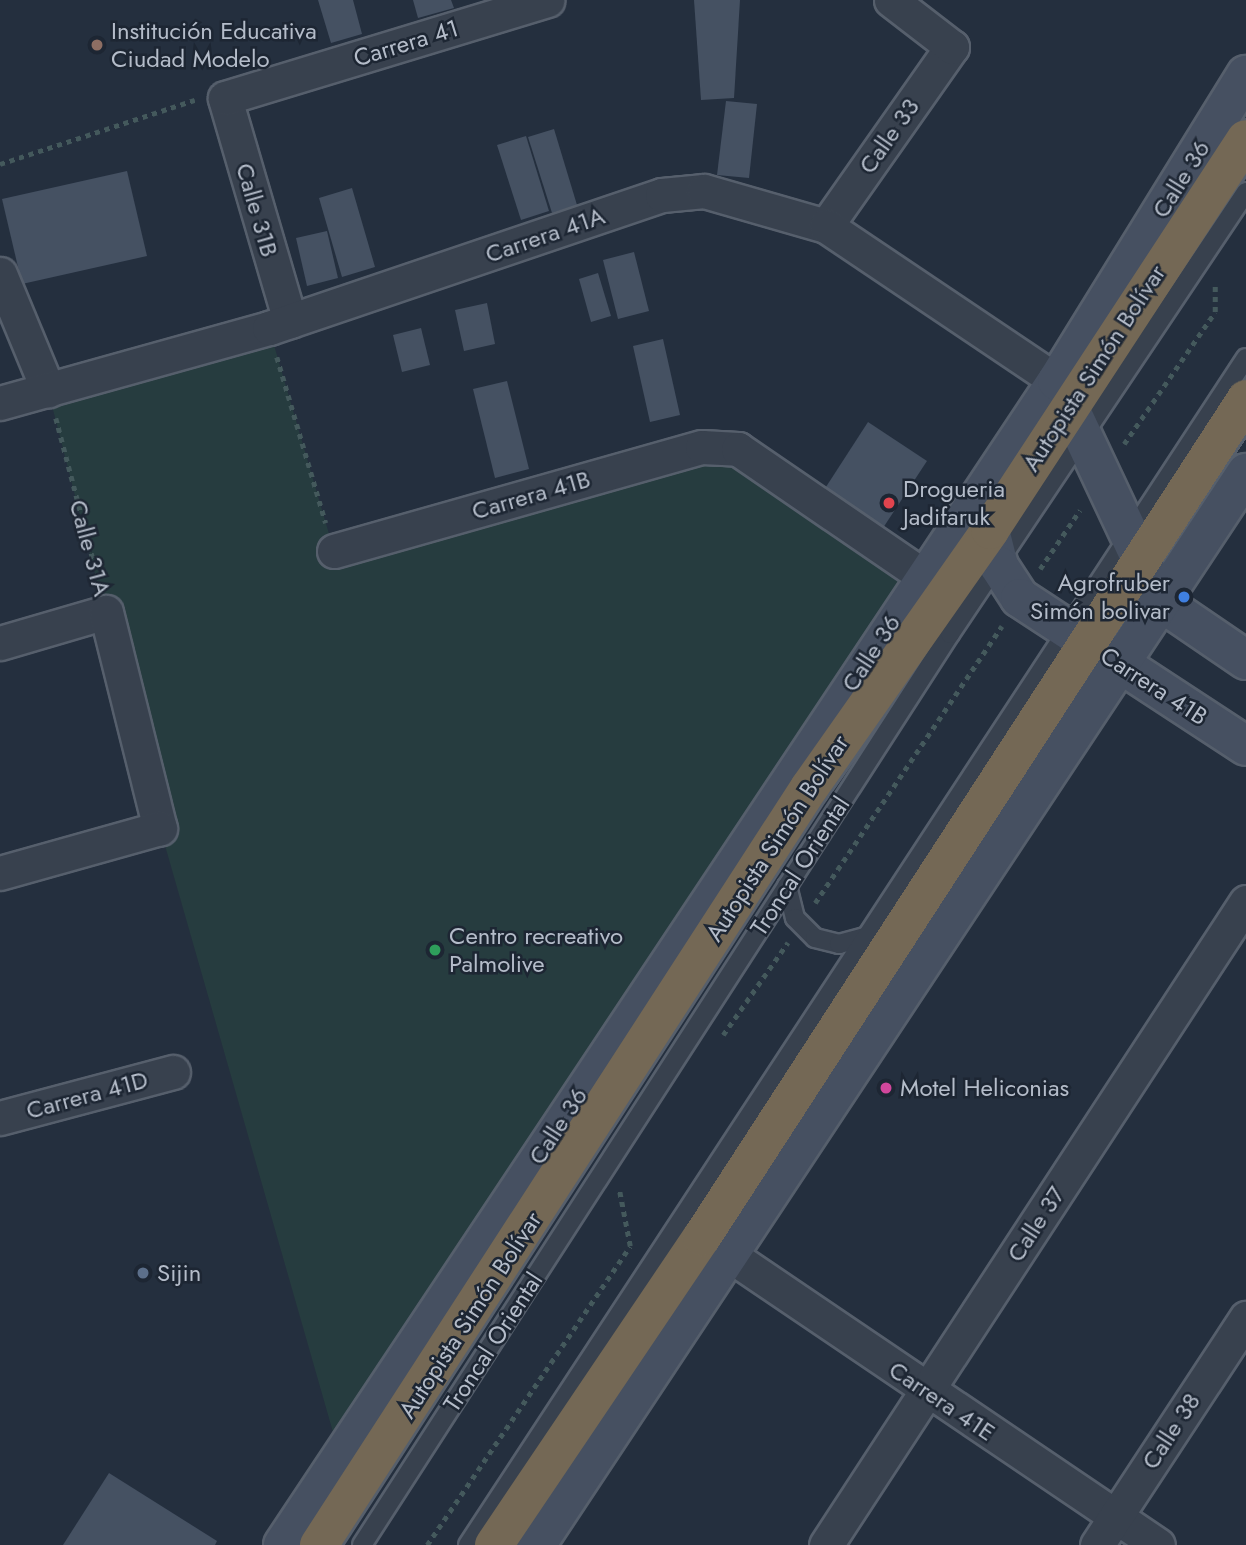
<!DOCTYPE html>
<html>
<head>
<meta charset="utf-8">
<style>
	body { margin:0 }
	#map { position:relative; width:1246px; height:1545px; overflow:hidden; background:#242f3e; font-family:Jost,sans-serif }
	div>[style] { position:absolute }
	[style*='--x'] { left:calc(var(--x)*1px); top:calc(var(--y)*1px); width:calc(var(--w)*1px); rotate:calc(var(--a)*1deg) }
	.green>* { inset:0; background:#263c3f }
	.building>* { inset:0; background:#455162 }
	.path>* { height:4.5px; margin-top:-2.25px; transform-origin:0; background:repeating-linear-gradient(90deg,#44595c 0 5px,transparent 0 10px) }
	.roads { filter:drop-shadow(2px 0 #565f6c) drop-shadow(-2px 0 #565f6c) drop-shadow(0 2px #565f6c) drop-shadow(0 -2px #565f6c) }
	.lane>* { height:18px; margin:-9px; padding:0 9px; transform-origin:9px; border-radius:9px; background:#38414e }
	.street>* { height:33px; margin:-16.5px; padding:0 16.5px; transform-origin:16.5px; border-radius:16.5px; background:#38414e }
	.secondary>* { height:38px; margin:-19px; padding:0 19px; transform-origin:19px; border-radius:19px; background:#465061 }
	.highway>* { height:38px; margin:-19px; padding:0 19px; transform-origin:19px; border-radius:19px; background:#746855 }
	.dots>* { width:19px; height:19px; translate:-50% -50%; box-sizing:border-box; border:4px solid #1d2633; border-radius:50% }
	span { translate:-50% -50%; white-space:nowrap; text-align:center; line-height:1.15; -webkit-text-stroke:5px #1d2633; paint-order:stroke }
	.poi-label { font-size:24px; color:#b4bcc9 }
	.left { translate:0 -50%; text-align:left }
	.right { translate:-100% -50%; text-align:right }
	.street-label { font-size:24px; color:#b4bcc9 }
</style>
</head>
<body>
<div id="map">
	<div class="green">
		<div style="clip-path:polygon(269px 328px,334px 551px,702px 447px,922px 575px,341px 1460px,160px 828px,48px 390px)"></div>
	</div>
	<div class="building">
		<div style="clip-path:polygon(318px 0,353px 0,362px 34px,331px 43px)"></div>
		<div style="clip-path:polygon(413px 0,451px 0,454px 8px,418px 18px)"></div>
		<div style="clip-path:polygon(694px 0,740px 0,734px 98px,701px 100px)"></div>
		<div style="clip-path:polygon(726px 101px,757px 104px,749px 178px,717px 175px)"></div>
		<div style="clip-path:polygon(554px 129px,577px 205px,552px 213px,528px 137px)"></div>
		<div style="clip-path:polygon(526px 136px,549px 211px,521px 220px,497px 145px)"></div>
		<div style="clip-path:polygon(127px 171px,147px 256px,22px 284px,2px 199px)"></div>
		<div style="clip-path:polygon(352px 188px,375px 267px,342px 277px,319px 198px)"></div>
		<div style="clip-path:polygon(327px 231px,338px 278px,307px 286px,296px 238px)"></div>
		<div style="clip-path:polygon(634px 252px,649px 311px,618px 319px,603px 260px)"></div>
		<div style="clip-path:polygon(598px 273px,611px 316px,591px 322px,579px 279px)"></div>
		<div style="clip-path:polygon(487px 303px,495px 344px,464px 351px,455px 310px)"></div>
		<div style="clip-path:polygon(421px 328px,430px 365px,402px 372px,393px 335px)"></div>
		<div style="clip-path:polygon(663px 339px,680px 415px,650px 422px,633px 346px)"></div>
		<div style="clip-path:polygon(507px 381px,529px 469px,495px 478px,473px 389px)"></div>
		<div style="clip-path:polygon(868px 422px,927px 461px,883px 528px,824px 490px)"></div>
		<div style="clip-path:polygon(109px 1473px,217px 1541px,215px 1545px,63px 1545px)"></div>
	</div>
	<div class="path">
		<div style="--x:0;--y:164;--w:205;--a:-18.2"></div>
		<div style="--x:277;--y:357;--w:173;--a:73.6"></div>
		<div style="--x:56;--y:418;--w:170;--a:75.3"></div>
		<div style="--x:1124;--y:444;--w:160;--a:-55.4"></div>
		<div style="--x:1215;--y:312;--w:30;--a:-90"></div>
		<div style="--x:1040;--y:569;--w:71;--a:-55.9"></div>
		<div style="--x:815;--y:903;--w:334;--a:-56"></div>
		<div style="--x:723;--y:1035;--w:113;--a:-55"></div>
		<div style="--x:427;--y:1545;--w:361;--a:-55.8"></div>
		<div style="--x:630;--y:1246;--w:58;--a:-100.9"></div>
	</div>
	<div class="roads">
		<div class="lane">
			<div style="--x:787;--y:886;--w:33;--a:76"></div>
			<div style="--x:795;--y:918;--w:28;--a:45"></div>
			<div style="--x:815;--y:938;--w:25;--a:14"></div>
			<div style="--x:839;--y:944;--w:30;--a:-15"></div>
			<div style="--x:362;--y:1545;--w:1084;--a:-57.16"></div>
			<div style="--x:950;--y:634;--w:532;--a:-56.19"></div>
			<div style="--x:468;--y:1545;--w:1419;--a:-56.76"></div>
		</div>
		<div class="street">
			<div style="--x:826;--y:226;--w:219;--a:-54.9"></div>
			<div style="--x:952;--y:47;--w:77;--a:-142.4"></div>
			<div style="--x:0;--y:274;--w:126;--a:67.5"></div>
			<div style="--x:290;--y:321;--w:232;--a:-106.3"></div>
			<div style="--x:225;--y:98;--w:337;--a:-16.9"></div>
			<div style="--x:0;--y:403;--w:279;--a:-15.6"></div>
			<div style="--x:269;--y:328;--w:415;--a:-18.7"></div>
			<div style="--x:662;--y:195;--w:42;--a:-5.4"></div>
			<div style="--x:704;--y:191;--w:127;--a:16"></div>
			<div style="--x:826;--y:226;--w:278;--a:33.9"></div>
			<div style="--x:334;--y:551;--w:382;--a:-15.8"></div>
			<div style="--x:702;--y:447;--w:36;--a:3"></div>
			<div style="--x:738;--y:449;--w:223;--a:34.4"></div>
			<div style="--x:0;--y:643;--w:110;--a:-16.3"></div>
			<div style="--x:106;--y:612;--w:223;--a:76"></div>
			<div style="--x:160;--y:828;--w:166;--a:164.3"></div>
			<div style="--x:0;--y:1118;--w:179;--a:-14.9"></div>
			<div style="--x:728;--y:1254;--w:519;--a:34.09"></div>
			<div style="--x:826;--y:1545;--w:768;--a:-56.85"></div>
			<div style="--x:1097;--y:1545;--w:272;--a:-56.7"></div>
		</div>
		<div class="secondary">
			<div style="--x:1057;--y:381;--w:244;--a:64.8"></div>
			<div style="--x:1161;--y:602;--w:103;--a:34.3"></div>
			<div style="--x:990;--y:530;--w:37;--a:76"></div>
			<div style="--x:999;--y:566;--w:38;--a:57"></div>
			<div style="--x:1020;--y:598;--w:270;--a:33.2"></div>
			<div style="--x:283;--y:1545;--w:1398;--a:-56.38"></div>
			<div style="--x:1057;--y:381;--w:360;--a:-58.3"></div>
			<div style="--x:536;--y:1545;--w:1286;--a:-56.48"></div>
		</div>
		<div class="highway">
			<div style="--x:319;--y:1545;--w:902;--a:-57.09"></div>
			<div style="--x:809;--y:788;--w:315;--a:-54.9"></div>
			<div style="--x:990;--y:530;--w:467;--a:-56.8"></div>
			<div style="--x:494;--y:1545;--w:372;--a:-56"></div>
			<div style="--x:702;--y:1237;--w:999;--a:-57.01"></div>
		</div>
	</div>
	<div class="dots">
		<div style="left:97px;top:45px;background:#8d6e63"></div>
		<div style="left:889px;top:503px;background:#e0444e"></div>
		<div style="left:1184px;top:597px;background:#3f7fe0"></div>
		<div style="left:435px;top:950px;background:#2e9e5b"></div>
		<div style="left:886px;top:1088px;background:#d1479c"></div>
		<div style="left:143px;top:1273px;background:#5c6f8a"></div>
	</div>
	<div class="poi-label">
		<span class="left" style="left:111px;top:45px">Institución Educativa<br>Ciudad Modelo</span>
		<span class="left" style="left:903px;top:503px">Drogueria<br>Jadifaruk</span>
		<span class="right" style="left:1170px;top:597px">Agrofruber<br>Simón bolivar</span>
		<span class="left" style="left:449px;top:950px">Centro recreativo<br>Palmolive</span>
		<span class="left" style="left:900px;top:1088px">Motel Heliconias</span>
		<span class="left" style="left:157px;top:1273px">Sijin</span>
	</div>
	<div class="street-label">
		<span style="left:406px;top:43px;rotate:-17deg">Carrera 41</span>
		<span style="left:889px;top:136px;rotate:-55deg">Calle 33</span>
		<span style="left:1181px;top:179px;rotate:-58deg">Calle 36</span>
		<span style="left:257px;top:210px;rotate:74deg">Calle 31B</span>
		<span style="left:545px;top:235px;rotate:-19deg">Carrera 41A</span>
		<span style="left:1094px;top:368px;rotate:-57deg">Autopista Simón Bolívar</span>
		<span style="left:531px;top:495px;rotate:-16deg">Carrera 41B</span>
		<span style="left:90px;top:548px;rotate:75deg">Calle 31A</span>
		<span style="left:871px;top:653px;rotate:-57deg">Calle 36</span>
		<span style="left:1154px;top:686px;rotate:33deg">Carrera 41B</span>
		<span style="left:777px;top:838px;rotate:-57deg">Autopista Simón Bolívar</span>
		<span style="left:800px;top:866px;rotate:-57deg">Troncal Oriental</span>
		<span style="left:87px;top:1095px;rotate:-15deg">Carrera 41D</span>
		<span style="left:558px;top:1126px;rotate:-57deg">Calle 36</span>
		<span style="left:1036px;top:1224px;rotate:-57deg">Calle 37</span>
		<span style="left:470px;top:1315px;rotate:-57deg">Autopista Simón Bolívar</span>
		<span style="left:493px;top:1342px;rotate:-57deg">Troncal Oriental</span>
		<span style="left:942px;top:1401px;rotate:34deg">Carrera 41E</span>
		<span style="left:1171px;top:1431px;rotate:-57deg">Calle 38</span>
	</div>
</div>
</body>
</html>
